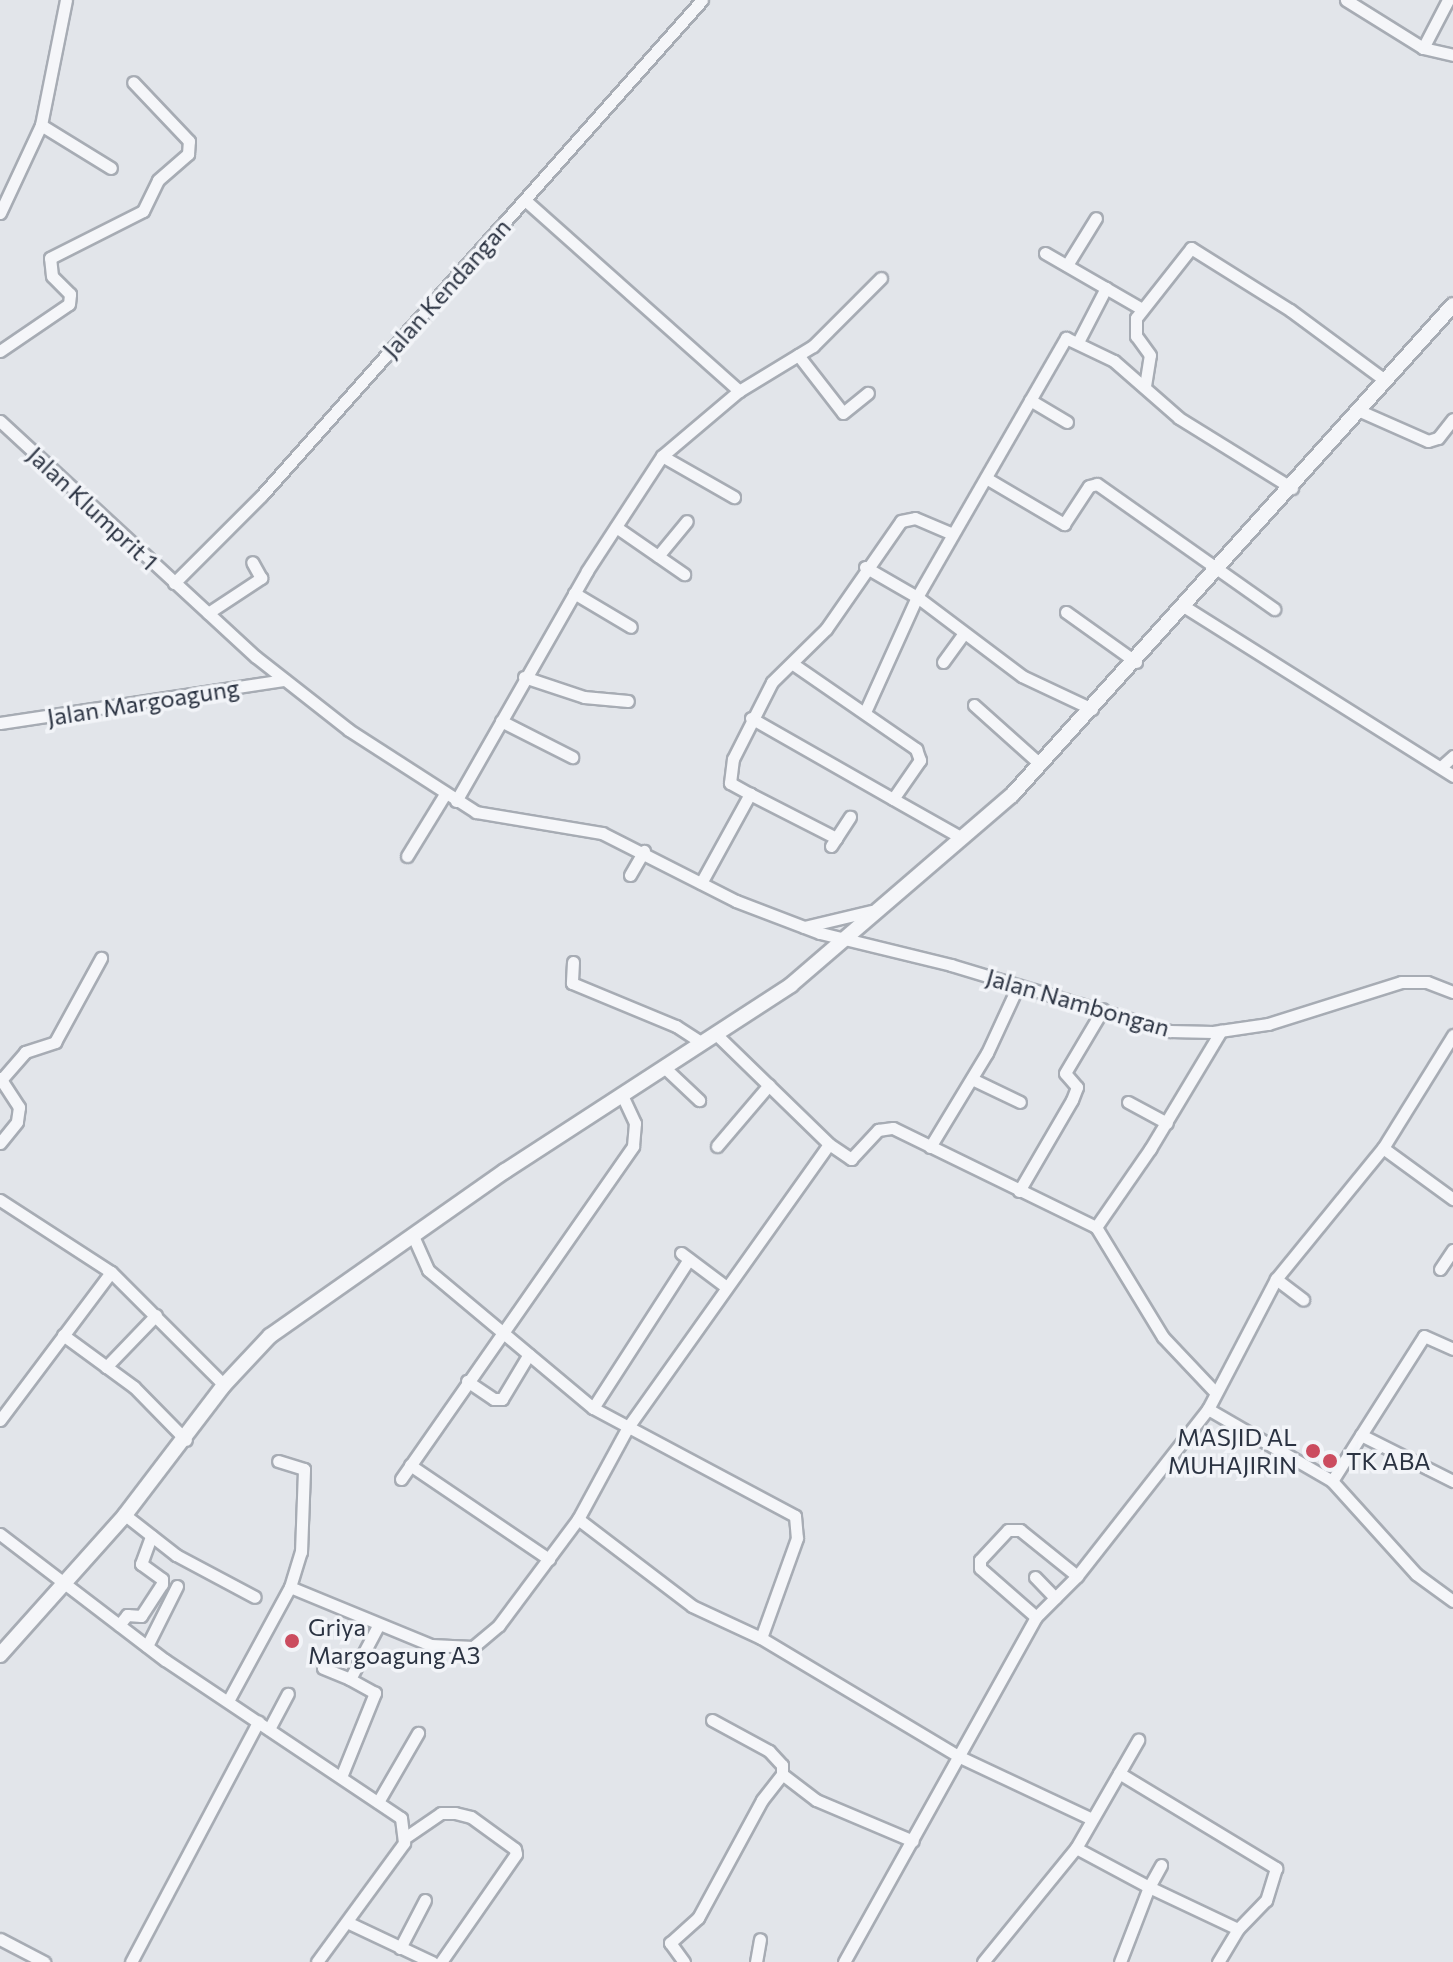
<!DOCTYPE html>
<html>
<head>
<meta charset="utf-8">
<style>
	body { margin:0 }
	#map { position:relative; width:1453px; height:1962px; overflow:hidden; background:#e2e5ea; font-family:Commissioner,sans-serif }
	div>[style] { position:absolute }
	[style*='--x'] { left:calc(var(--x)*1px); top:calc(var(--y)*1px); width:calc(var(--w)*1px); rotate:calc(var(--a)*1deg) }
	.roads { filter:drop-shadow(2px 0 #a7acb4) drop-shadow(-2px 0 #a7acb4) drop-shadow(0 2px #a7acb4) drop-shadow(0 -2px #a7acb4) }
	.minor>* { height:11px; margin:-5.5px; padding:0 5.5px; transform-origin:5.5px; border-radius:5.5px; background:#f5f6f9 }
	.tertiary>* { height:14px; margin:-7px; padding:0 7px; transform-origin:7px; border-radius:7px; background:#f5f6f9 }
	.dots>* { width:22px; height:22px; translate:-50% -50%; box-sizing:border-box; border:4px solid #f2f4f8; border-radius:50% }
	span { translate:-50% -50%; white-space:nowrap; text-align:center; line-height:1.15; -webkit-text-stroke:7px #f2f4f8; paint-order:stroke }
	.street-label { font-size:24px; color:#2b3342 }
	.poi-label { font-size:24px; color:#2b3342 }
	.right { translate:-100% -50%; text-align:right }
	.left { translate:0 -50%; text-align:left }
</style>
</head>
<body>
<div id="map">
	<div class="roads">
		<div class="minor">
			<div style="--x:1346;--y:0;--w:91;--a:31.9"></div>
			<div style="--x:1423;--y:48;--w:31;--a:13"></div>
			<div style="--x:1423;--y:48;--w:54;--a:-62.5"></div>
			<div style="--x:41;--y:125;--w:82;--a:31.6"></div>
			<div style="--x:525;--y:200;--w:287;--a:41.7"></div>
			<div style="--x:0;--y:213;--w:97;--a:-65"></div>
			<div style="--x:41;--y:125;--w:127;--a:-78.7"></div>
			<div style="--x:1045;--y:253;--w:112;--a:30"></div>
			<div style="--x:1067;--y:265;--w:55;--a:-58.3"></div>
			<div style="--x:1078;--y:342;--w:61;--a:-62.6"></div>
			<div style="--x:0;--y:351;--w:83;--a:-34.3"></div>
			<div style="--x:69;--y:304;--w:10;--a:-84"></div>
			<div style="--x:70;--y:294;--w:25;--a:-135"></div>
			<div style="--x:52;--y:276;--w:18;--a:-96"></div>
			<div style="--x:50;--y:258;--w:104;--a:-26.8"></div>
			<div style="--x:143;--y:211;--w:34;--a:-64"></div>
			<div style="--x:158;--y:180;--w:40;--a:-41"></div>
			<div style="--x:188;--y:154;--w:13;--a:-86"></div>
			<div style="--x:189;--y:141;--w:81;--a:-133.5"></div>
			<div style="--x:798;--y:355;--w:73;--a:52.2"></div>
			<div style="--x:843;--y:413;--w:32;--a:-39"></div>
			<div style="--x:1145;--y:386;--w:31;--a:-81"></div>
			<div style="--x:1150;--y:355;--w:24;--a:-126"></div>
			<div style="--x:1136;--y:336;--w:18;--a:-90"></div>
			<div style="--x:1136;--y:318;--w:89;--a:-51.8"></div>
			<div style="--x:1191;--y:248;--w:117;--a:32.1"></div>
			<div style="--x:1290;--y:310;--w:119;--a:36.5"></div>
			<div style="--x:1030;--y:400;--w:43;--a:30.7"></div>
			<div style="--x:1360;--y:411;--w:74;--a:23.8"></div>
			<div style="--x:1428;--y:441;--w:10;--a:-17"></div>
			<div style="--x:1438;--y:438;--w:24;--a:-52"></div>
			<div style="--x:0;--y:421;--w:348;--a:42.7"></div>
			<div style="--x:256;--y:657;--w:118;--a:38.1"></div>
			<div style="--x:349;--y:730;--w:151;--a:32.8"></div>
			<div style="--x:476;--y:812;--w:128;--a:9.5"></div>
			<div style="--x:602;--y:833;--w:150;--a:26.9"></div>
			<div style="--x:736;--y:901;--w:90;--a:20.9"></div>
			<div style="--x:820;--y:933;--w:135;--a:13.7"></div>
			<div style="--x:951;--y:965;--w:229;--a:16.8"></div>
			<div style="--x:1170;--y:1031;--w:43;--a:1.3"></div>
			<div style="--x:1213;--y:1032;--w:56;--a:-8.3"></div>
			<div style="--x:1268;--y:1024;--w:139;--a:-17.5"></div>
			<div style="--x:1401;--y:982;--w:26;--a:0"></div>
			<div style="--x:1427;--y:982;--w:28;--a:21"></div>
			<div style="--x:662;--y:456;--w:83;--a:29.7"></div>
			<div style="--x:986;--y:478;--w:91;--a:30.5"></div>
			<div style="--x:1064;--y:524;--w:45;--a:-56.7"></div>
			<div style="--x:1089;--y:486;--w:8;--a:-14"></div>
			<div style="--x:1097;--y:484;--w:217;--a:35.2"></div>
			<div style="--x:616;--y:527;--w:83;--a:34.7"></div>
			<div style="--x:658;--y:556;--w:45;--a:-50.4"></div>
			<div style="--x:174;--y:583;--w:124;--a:-45"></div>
			<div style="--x:262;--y:495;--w:662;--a:-48.37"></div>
			<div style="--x:574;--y:593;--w:66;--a:30.8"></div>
			<div style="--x:1185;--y:607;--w:317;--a:32.2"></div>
			<div style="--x:1066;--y:612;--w:86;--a:35.5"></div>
			<div style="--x:208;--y:613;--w:64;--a:-33.4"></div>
			<div style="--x:261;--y:578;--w:18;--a:-119"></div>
			<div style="--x:943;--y:662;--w:34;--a:-54"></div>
			<div style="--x:793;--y:664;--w:150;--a:34.6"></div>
			<div style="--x:916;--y:749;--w:12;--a:70"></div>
			<div style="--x:920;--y:760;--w:47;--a:124.7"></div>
			<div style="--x:893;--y:799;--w:79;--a:29.5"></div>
			<div style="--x:524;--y:677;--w:63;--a:18.4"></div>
			<div style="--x:584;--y:697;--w:44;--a:5.2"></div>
			<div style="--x:974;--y:705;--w:89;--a:41.8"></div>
			<div style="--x:1092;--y:709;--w:77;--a:-154.8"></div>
			<div style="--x:1022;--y:676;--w:131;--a:-143"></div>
			<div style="--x:917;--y:597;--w:299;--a:-60.1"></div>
			<div style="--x:1066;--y:338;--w:53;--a:25.6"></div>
			<div style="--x:1114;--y:361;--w:86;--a:41.2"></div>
			<div style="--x:1179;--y:418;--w:133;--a:31.8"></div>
			<div style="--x:865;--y:712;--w:126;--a:-65.7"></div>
			<div style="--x:917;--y:597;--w:60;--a:-150"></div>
			<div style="--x:751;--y:718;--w:163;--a:29.7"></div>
			<div style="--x:501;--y:721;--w:80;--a:26.9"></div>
			<div style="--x:0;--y:723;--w:288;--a:-8.6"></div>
			<div style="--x:1442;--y:766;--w:15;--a:-42"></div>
			<div style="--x:750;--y:794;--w:97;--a:27.1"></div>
			<div style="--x:456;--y:801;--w:265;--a:-60.3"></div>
			<div style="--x:587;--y:571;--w:137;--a:-56.9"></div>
			<div style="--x:662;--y:456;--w:101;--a:-40.2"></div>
			<div style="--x:739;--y:391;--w:87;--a:-31.3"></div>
			<div style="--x:813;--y:346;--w:96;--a:-45"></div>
			<div style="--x:831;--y:846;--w:35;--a:-57"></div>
			<div style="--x:407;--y:856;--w:73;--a:-58.5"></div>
			<div style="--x:630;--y:875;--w:28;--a:-60"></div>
			<div style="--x:701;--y:883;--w:102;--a:-61.2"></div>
			<div style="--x:750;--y:794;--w:23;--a:-151"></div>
			<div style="--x:730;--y:783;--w:24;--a:-83"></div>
			<div style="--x:733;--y:759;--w:86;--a:-63.1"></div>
			<div style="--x:772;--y:682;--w:76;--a:-44.5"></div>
			<div style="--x:826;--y:629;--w:131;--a:-55.2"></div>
			<div style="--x:901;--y:521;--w:14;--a:-12"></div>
			<div style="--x:915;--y:518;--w:38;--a:23"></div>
			<div style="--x:804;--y:927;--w:69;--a:-13.4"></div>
			<div style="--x:573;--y:962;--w:21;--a:93"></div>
			<div style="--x:572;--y:983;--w:113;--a:22.5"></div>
			<div style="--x:676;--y:1026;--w:31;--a:33"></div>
			<div style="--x:665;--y:1068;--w:47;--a:43.3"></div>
			<div style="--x:0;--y:1078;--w:35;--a:57"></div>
			<div style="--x:19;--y:1107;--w:15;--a:98"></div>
			<div style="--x:17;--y:1122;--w:27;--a:129"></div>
			<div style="--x:972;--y:1079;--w:53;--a:25.6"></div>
			<div style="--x:1;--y:1080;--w:37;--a:-49"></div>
			<div style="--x:25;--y:1052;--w:32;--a:-18"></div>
			<div style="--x:55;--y:1042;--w:96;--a:-61.3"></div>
			<div style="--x:1128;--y:1102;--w:44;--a:28.3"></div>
			<div style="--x:829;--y:1144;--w:27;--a:34"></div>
			<div style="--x:851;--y:1159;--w:40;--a:-47"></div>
			<div style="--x:878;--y:1130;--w:15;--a:-8"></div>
			<div style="--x:893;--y:1128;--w:226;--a:26"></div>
			<div style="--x:1096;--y:1227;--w:129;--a:58.7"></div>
			<div style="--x:1163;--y:1337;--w:76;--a:46.6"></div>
			<div style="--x:717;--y:1146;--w:80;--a:-49.6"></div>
			<div style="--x:930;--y:1147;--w:110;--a:-58.8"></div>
			<div style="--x:987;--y:1053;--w:74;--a:-65.2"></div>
			<div style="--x:1383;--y:1148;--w:87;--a:36.1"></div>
			<div style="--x:1019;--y:1191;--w:105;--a:-59.8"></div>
			<div style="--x:1072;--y:1100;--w:14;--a:-69"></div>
			<div style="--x:1077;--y:1087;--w:18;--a:-131"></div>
			<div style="--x:1065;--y:1073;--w:74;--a:-59.3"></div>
			<div style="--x:0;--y:1200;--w:132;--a:33"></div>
			<div style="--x:111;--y:1272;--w:160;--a:45"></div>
			<div style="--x:1096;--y:1227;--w:95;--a:-55.3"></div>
			<div style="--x:1150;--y:1149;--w:138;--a:-59"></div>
			<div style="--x:413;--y:1236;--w:37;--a:66"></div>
			<div style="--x:428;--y:1270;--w:215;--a:39.9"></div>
			<div style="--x:593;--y:1408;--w:229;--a:28.1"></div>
			<div style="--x:795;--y:1516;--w:22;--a:85"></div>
			<div style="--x:797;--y:1538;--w:106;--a:109.8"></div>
			<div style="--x:761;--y:1638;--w:230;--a:30.9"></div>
			<div style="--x:958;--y:1756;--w:146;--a:25.2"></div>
			<div style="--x:681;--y:1253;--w:55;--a:36.9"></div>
			<div style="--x:1440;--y:1269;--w:23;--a:-56"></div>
			<div style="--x:1276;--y:1279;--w:34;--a:37"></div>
			<div style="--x:63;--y:1335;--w:88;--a:36.2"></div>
			<div style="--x:134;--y:1387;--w:74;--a:45.5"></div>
			<div style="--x:106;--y:1367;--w:72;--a:-46.1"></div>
			<div style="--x:467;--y:1381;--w:32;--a:34"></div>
			<div style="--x:494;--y:1399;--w:8;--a:0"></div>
			<div style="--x:502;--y:1399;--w:52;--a:-59"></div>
			<div style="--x:593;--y:1408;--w:177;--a:-57.2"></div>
			<div style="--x:1208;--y:1409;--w:143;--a:30.1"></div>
			<div style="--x:1332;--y:1481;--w:125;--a:47.9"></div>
			<div style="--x:1416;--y:1574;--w:46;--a:36.1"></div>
			<div style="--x:0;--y:1420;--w:185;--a:-53.1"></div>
			<div style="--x:1361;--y:1435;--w:117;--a:-57.5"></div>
			<div style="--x:1424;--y:1336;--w:32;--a:24"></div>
			<div style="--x:410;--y:1465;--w:168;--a:34.1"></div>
			<div style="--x:401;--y:1479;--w:406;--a:-55.1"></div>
			<div style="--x:633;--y:1146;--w:23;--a:-85"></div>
			<div style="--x:635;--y:1123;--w:29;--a:-115"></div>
			<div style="--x:1332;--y:1481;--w:54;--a:-57.8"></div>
			<div style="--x:1361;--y:1435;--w:103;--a:26.6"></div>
			<div style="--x:125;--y:1515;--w:65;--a:38.1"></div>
			<div style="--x:176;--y:1555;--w:89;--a:28"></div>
			<div style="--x:578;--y:1519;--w:143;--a:37.3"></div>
			<div style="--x:692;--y:1606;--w:76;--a:24.9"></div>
			<div style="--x:0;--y:1534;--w:208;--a:37.4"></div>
			<div style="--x:165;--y:1660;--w:284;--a:33.8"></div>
			<div style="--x:401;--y:1818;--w:25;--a:83"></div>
			<div style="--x:404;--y:1843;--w:147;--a:126.2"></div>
			<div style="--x:1035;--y:1577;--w:29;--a:46"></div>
			<div style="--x:290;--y:1587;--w:152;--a:22.4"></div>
			<div style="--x:431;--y:1645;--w:42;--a:2.7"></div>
			<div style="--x:473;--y:1647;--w:34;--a:-40"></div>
			<div style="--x:499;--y:1625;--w:132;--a:-53.3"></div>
			<div style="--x:578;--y:1519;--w:105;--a:-61.5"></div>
			<div style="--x:628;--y:1427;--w:347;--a:-54.6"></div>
			<div style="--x:829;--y:1144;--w:158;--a:-135.8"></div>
			<div style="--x:1036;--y:1617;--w:74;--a:-138.8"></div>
			<div style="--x:980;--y:1568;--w:8;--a:-90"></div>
			<div style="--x:980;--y:1560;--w:41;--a:-47"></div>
			<div style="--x:1008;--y:1530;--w:12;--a:0"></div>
			<div style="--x:1020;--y:1530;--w:73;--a:38.9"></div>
			<div style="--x:119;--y:1625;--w:13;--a:-51"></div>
			<div style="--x:127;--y:1615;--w:14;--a:4"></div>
			<div style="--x:141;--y:1616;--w:38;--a:-57"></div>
			<div style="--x:162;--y:1584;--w:5;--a:-90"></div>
			<div style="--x:162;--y:1579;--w:26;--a:-144"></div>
			<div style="--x:141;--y:1564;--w:30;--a:-70"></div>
			<div style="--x:147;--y:1646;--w:67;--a:-63.4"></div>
			<div style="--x:323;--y:1668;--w:29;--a:22"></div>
			<div style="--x:228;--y:1701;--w:130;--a:-61.5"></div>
			<div style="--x:290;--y:1587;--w:37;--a:-73"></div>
			<div style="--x:301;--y:1552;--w:83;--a:-87.9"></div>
			<div style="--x:304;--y:1469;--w:27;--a:-163"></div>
			<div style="--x:712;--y:1720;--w:65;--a:28.5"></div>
			<div style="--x:769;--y:1751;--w:19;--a:47"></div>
			<div style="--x:782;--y:1765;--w:9;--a:90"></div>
			<div style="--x:269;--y:1729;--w:40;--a:-62"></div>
			<div style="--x:1119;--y:1773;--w:184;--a:31.2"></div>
			<div style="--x:1276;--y:1868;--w:34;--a:107"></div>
			<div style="--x:1266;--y:1900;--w:40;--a:134"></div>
			<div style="--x:341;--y:1777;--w:91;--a:-68"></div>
			<div style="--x:375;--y:1693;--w:29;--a:-151"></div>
			<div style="--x:350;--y:1679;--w:60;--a:-62.2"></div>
			<div style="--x:378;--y:1802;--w:80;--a:-59.9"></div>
			<div style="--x:406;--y:1837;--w:42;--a:-34.4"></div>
			<div style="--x:441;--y:1813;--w:14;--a:0"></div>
			<div style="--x:455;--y:1813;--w:16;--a:14"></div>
			<div style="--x:471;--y:1817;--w:54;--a:36"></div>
			<div style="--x:515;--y:1849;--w:5;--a:79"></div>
			<div style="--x:516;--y:1854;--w:131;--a:124.8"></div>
			<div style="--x:1076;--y:1848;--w:83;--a:28.1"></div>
			<div style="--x:1149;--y:1887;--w:25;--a:-61"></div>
			<div style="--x:349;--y:1923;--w:92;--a:25.2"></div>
			<div style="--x:0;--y:1939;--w:50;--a:27.6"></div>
			<div style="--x:400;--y:1948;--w:54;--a:-62.5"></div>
			<div style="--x:131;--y:1962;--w:272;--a:-62.1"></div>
			<div style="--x:684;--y:1962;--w:24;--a:-126"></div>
			<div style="--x:670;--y:1943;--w:38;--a:-42"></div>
			<div style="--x:698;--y:1918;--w:134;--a:-61.5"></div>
			<div style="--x:762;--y:1800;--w:33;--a:-52"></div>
			<div style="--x:782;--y:1774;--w:43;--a:37.4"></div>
			<div style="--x:816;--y:1800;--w:105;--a:22.9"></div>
			<div style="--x:756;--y:1962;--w:23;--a:-80"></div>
			<div style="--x:844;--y:1962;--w:395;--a:-60.9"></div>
			<div style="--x:1036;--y:1617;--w:58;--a:-45"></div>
			<div style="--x:1077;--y:1576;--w:212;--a:-51.9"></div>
			<div style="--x:1208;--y:1409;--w:147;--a:-62.4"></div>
			<div style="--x:1276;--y:1279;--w:169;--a:-50.8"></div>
			<div style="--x:1383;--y:1148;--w:133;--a:-58.2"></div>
			<div style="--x:983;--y:1962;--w:147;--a:-50.8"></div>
			<div style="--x:1076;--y:1848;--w:125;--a:-60.1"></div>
			<div style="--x:1120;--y:1962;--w:80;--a:-68.9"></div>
			<div style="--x:1149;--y:1887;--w:98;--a:25.3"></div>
			<div style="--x:1238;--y:1929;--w:39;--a:121"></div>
		</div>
		<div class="tertiary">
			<div style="--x:0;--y:1655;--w:188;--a:-48.2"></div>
			<div style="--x:125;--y:1515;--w:163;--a:-52.7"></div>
			<div style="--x:224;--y:1385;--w:67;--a:-46.8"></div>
			<div style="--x:270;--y:1336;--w:287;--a:-35.1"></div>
			<div style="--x:505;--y:1171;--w:341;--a:-33"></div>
			<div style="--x:791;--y:985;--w:291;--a:-40.7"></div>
			<div style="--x:1012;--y:795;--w:659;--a:-48.01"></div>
		</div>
	</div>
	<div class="dots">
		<div style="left:1313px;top:1451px;background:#cb4c5f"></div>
		<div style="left:1330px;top:1461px;background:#cb4c5f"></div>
		<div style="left:292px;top:1641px;background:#cb4c5f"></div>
	</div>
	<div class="street-label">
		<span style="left:446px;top:288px;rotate:-48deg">Jalan Kendangan</span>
		<span style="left:93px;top:508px;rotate:43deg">Jalan Klumprit 1</span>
		<span style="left:143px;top:702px;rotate:-9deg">Jalan Margoagung</span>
		<span style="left:1078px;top:1002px;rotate:16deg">Jalan Nambongan</span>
	</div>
	<div class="poi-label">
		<span class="right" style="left:1297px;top:1451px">MASJID AL<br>MUHAJIRIN</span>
		<span class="left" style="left:1346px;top:1461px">TK ABA</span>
		<span class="left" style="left:308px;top:1641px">Griya<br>Margoagung A3</span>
	</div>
</div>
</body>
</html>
